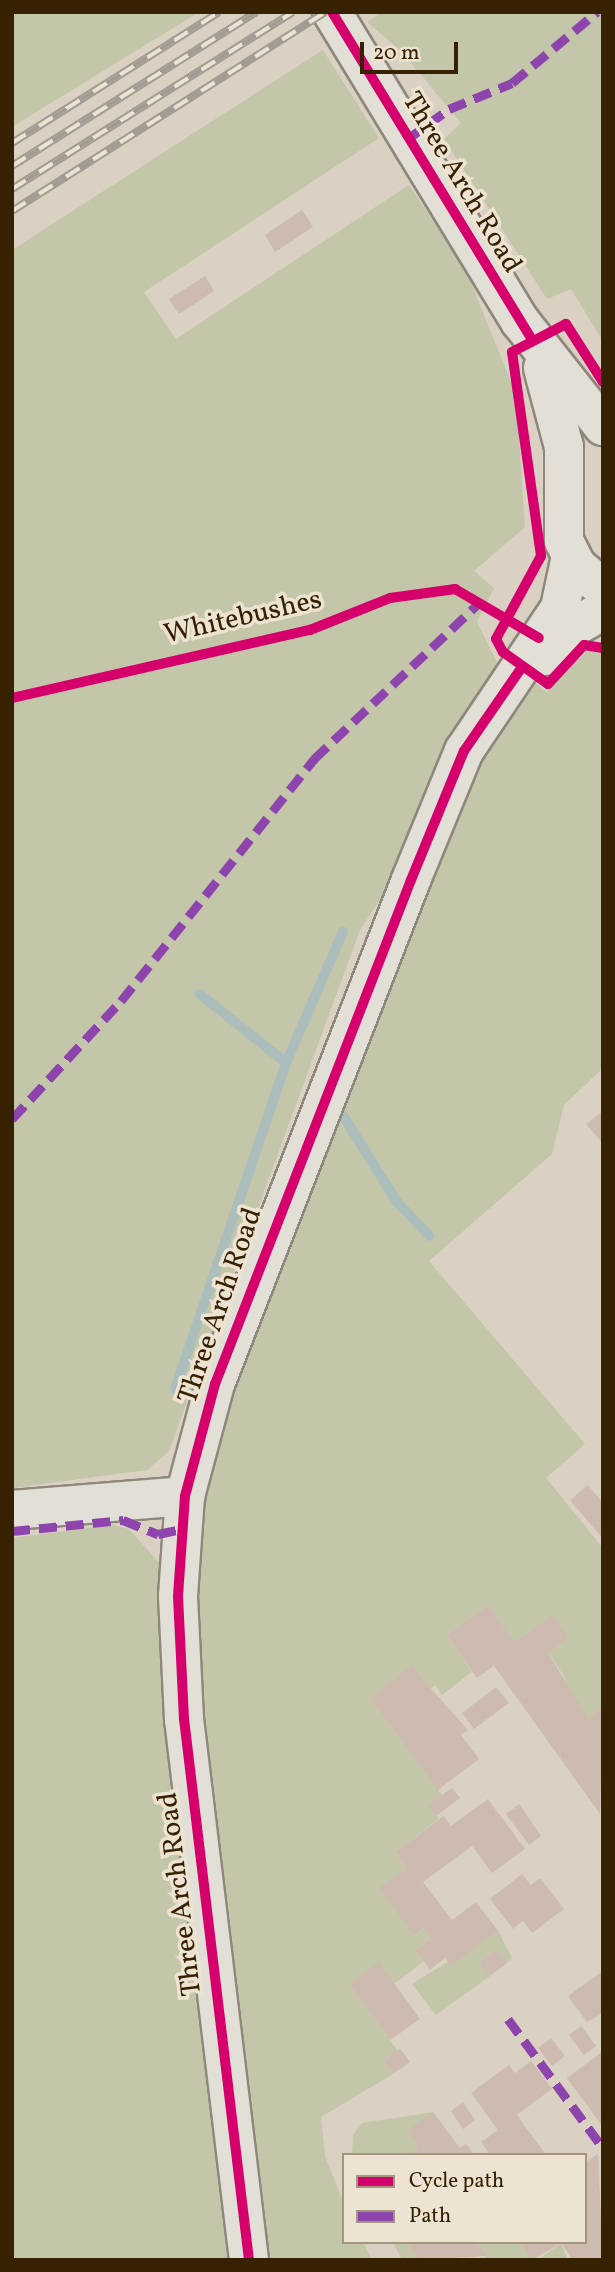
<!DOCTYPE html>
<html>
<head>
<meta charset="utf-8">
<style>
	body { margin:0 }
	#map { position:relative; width:615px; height:2272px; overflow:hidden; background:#dad1c3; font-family:Vollkorn,serif }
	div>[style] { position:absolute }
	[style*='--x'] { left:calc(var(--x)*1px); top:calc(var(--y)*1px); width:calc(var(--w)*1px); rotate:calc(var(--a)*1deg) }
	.green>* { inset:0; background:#c3c6a8 }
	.stream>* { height:10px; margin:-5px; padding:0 5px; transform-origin:5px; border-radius:5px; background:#acbebc }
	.building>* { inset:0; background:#cdbbb0 }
	.roads { filter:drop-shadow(2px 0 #8f877b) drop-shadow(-2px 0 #8f877b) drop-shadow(0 2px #8f877b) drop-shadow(0 -2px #8f877b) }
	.minor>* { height:38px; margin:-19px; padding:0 19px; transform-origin:19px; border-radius:19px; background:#e2dfd7 }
	.rail>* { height:8px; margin-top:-4px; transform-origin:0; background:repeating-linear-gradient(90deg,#ede3d2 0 16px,#a29c93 0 32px); box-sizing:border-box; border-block:2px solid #a29c93 }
	.quiet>* { height:9px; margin-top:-4.5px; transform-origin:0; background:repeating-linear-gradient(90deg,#8e44ad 0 18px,transparent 0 27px) }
	.cycleway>* { height:10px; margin:-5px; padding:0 5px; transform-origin:5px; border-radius:5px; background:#d6006c }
	span { translate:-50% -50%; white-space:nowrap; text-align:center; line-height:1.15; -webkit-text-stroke:7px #ede3d2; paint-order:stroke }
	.street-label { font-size:28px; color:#362102 }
	.frame { position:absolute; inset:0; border:14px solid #362102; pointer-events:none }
	.legend { position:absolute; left:342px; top:2153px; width:245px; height:91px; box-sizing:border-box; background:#ede3d2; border:2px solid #a4957f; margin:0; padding:9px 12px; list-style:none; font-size:21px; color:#362102 }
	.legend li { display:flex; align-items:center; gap:14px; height:35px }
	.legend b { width:35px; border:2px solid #a4957f }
	.scale { position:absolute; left:360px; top:42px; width:98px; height:32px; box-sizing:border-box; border:4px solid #362102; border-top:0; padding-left:9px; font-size:21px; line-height:24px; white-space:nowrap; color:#362102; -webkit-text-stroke:5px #ede3d2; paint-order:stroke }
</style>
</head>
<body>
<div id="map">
	<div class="green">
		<div style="clip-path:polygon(12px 12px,199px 12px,12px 127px)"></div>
		<div style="clip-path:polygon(382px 12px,603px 12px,603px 341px,571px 289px,547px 299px,444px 139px,461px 123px,402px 52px,367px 22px)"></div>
		<div style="clip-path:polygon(323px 50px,379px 138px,144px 292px,176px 339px,409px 185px,465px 268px,516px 394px,525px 527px,474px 571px,494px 588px,477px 622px,499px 666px,454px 732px,388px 887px,360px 930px,169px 1451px,147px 1470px,12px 1488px,12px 250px)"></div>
		<div style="clip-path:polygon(589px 649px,603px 652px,603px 1068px,564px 1105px,552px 1154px,429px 1261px,585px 1444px,546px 1478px,603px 1548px,603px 1707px,588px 1718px,562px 1682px,566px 1679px,548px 1653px,569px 1638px,515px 1642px,488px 1605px,446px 1635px,472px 1672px,442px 1695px,435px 1685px,429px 1690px,411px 1667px,370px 1698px,442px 1795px,429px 1805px,439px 1819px,395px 1852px,407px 1868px,380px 1888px,415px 1934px,423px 1928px,431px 1939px,416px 1950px,424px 1961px,394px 1984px,349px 1984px,398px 2051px,384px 2061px,393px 2074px,321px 2117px,325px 2156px,344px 2204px,344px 2242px,363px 2242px,372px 2260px,263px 2260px,196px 1711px,195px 1558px,202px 1496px,217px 1430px,464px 791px,535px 683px,547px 692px)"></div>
		<div style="clip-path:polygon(112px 1525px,129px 1529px,162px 1566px,161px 1653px,232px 2260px,12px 2260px,12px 1538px)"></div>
		<div style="clip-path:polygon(498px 1931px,512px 1958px,507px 1963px,497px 1949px,480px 1962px,490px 1976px,436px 2015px,412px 1984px)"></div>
		<div style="clip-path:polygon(433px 2112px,463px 2155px,352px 2155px,353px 2135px,362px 2123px)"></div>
		<div style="clip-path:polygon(393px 2242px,406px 2242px,419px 2260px,402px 2260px)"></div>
		<div style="clip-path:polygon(476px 2242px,519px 2242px,532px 2260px,482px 2260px,486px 2256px)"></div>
		<div style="clip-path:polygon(561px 2243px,568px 2260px,538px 2260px)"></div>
	</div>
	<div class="stream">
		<div style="--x:200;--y:994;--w:110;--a:38.7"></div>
		<div style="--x:342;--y:1114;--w:104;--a:58"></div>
		<div style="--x:397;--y:1202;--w:47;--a:45.9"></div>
		<div style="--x:175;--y:1389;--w:344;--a:-71.2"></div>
		<div style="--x:286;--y:1063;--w:143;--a:-66.5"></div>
	</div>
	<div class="building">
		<div style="clip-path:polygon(302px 210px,313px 227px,275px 252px,265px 235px)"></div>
		<div style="clip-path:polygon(205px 276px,214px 291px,179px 314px,169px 299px)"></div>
		<div style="clip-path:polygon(603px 1111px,603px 1144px,586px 1124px)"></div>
		<div style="clip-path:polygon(588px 1485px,603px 1503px,603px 1539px,570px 1500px)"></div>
		<div style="clip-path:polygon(488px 1605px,515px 1642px,553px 1615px,569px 1638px,548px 1653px,588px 1718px,603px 1707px,600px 1814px,494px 1666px,477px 1678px,446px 1635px)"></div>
		<div style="clip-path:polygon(411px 1666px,468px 1730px,461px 1735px,479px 1759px,438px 1790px,370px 1698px)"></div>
		<div style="clip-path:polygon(496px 1687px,509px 1703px,474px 1729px,462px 1713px)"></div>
		<div style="clip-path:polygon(452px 1788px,460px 1798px,436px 1816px,428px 1805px)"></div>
		<div style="clip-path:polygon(488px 1799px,525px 1849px,492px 1873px,472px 1846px,423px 1882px,452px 1920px,476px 1902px,498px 1931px,450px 1966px,445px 1958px,430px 1970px,416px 1950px,431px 1939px,423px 1928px,414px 1935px,379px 1888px,407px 1868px,395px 1852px,444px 1816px,451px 1826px)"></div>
		<div style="clip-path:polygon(519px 1804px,541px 1836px,529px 1845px,506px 1814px)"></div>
		<div style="clip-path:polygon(522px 1874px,531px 1885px,540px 1878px,564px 1909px,532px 1933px,523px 1921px,513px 1929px,490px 1899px)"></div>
		<div style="clip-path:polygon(497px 1949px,507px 1963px,490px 1976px,480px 1962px)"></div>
		<div style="clip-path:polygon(379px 1962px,420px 2019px,390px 2040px,349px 1984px)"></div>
		<div style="clip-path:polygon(603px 1971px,603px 2013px,587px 2022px,568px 1996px)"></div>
		<div style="clip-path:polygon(581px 2026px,596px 2046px,584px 2055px,569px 2035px)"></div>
		<div style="clip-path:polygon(551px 2038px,565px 2056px,552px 2066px,538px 2048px)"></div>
		<div style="clip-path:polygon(400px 2049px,410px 2062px,393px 2074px,384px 2061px)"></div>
		<div style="clip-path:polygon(603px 2051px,603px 2127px,567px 2078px)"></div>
		<div style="clip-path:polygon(531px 2061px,552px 2089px,517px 2115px,546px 2155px,490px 2155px,481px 2142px,498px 2130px,471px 2093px,509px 2065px,515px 2073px)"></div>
		<div style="clip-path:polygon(463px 2102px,475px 2120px,463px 2129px,451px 2111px)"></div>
		<div style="clip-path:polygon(433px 2112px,460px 2148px,466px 2144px,474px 2155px,409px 2155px,419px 2147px,407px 2131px)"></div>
		<div style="clip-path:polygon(598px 2154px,603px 2260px,573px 2260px,561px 2243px,532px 2260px,519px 2242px,585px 2242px,585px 2163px)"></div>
		<div style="clip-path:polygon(406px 2242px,476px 2242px,487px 2256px,419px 2260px)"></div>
	</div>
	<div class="roads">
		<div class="minor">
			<div style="--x:332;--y:12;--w:362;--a:58.7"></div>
			<div style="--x:520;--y:321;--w:134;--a:51.7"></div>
			<div style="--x:543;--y:368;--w:82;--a:75.1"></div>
			<div style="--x:564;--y:447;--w:94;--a:90"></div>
			<div style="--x:564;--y:541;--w:28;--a:63"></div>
			<div style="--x:577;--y:566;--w:35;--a:41"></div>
			<div style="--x:545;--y:656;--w:35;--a:-47"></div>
			<div style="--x:569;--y:630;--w:39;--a:-30"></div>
			<div style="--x:12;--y:1510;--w:174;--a:-4.6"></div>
			<div style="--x:249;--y:2260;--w:545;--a:-96.85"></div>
			<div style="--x:184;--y:1719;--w:123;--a:-92.8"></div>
			<div style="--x:178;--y:1596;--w:100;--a:-86"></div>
			<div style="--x:185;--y:1496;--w:116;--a:-75"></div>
			<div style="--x:215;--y:1384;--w:541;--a:-68.75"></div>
			<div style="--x:411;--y:880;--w:139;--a:-67.7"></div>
			<div style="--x:464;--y:751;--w:172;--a:-56.1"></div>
			<div style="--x:560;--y:608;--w:53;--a:-78.1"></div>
		</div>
	</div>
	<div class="rail">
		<div style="--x:12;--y:143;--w:245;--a:-32.3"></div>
		<div style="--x:12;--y:166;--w:289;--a:-32.2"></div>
		<div style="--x:12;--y:189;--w:332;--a:-32.2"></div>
		<div style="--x:12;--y:211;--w:371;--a:-32.4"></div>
	</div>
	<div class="quiet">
		<div style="--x:406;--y:140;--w:53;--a:-35.8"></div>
		<div style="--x:449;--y:109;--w:68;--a:-22.4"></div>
		<div style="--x:512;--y:83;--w:111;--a:-39.9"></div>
		<div style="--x:12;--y:1119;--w:161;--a:-47.3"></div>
		<div style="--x:121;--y:1001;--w:310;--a:-51.4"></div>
		<div style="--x:314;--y:759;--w:230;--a:-43.4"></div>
		<div style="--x:12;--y:1531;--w:112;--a:-5.7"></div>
		<div style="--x:123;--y:1520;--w:38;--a:22"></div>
		<div style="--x:158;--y:1534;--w:25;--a:-12"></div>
		<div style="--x:508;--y:2019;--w:160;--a:53.6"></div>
	</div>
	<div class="cycleway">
		<div style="--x:332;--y:12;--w:384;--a:58.6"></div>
		<div style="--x:603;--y:382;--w:69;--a:-122.5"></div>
		<div style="--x:566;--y:324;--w:61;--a:152.6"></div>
		<div style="--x:512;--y:352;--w:206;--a:81.9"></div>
		<div style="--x:541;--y:556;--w:94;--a:118.5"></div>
		<div style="--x:496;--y:639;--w:15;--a:62"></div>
		<div style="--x:503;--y:652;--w:55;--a:35.4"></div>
		<div style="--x:548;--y:684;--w:53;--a:-47.3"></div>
		<div style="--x:584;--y:645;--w:19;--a:9"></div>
		<div style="--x:12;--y:698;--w:306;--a:-12.9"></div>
		<div style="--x:310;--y:630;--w:86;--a:-21.8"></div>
		<div style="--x:390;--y:598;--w:66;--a:-7.9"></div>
		<div style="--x:455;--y:589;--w:97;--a:30.3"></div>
		<div style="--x:249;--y:2260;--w:545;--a:-96.85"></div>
		<div style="--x:184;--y:1719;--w:123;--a:-92.8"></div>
		<div style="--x:178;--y:1596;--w:100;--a:-86"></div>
		<div style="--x:185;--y:1496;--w:116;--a:-75"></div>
		<div style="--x:215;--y:1384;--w:541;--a:-68.75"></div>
		<div style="--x:411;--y:880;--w:139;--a:-67.7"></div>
		<div style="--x:464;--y:751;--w:102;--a:-55.4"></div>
	</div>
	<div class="street-label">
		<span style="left:461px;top:183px;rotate:59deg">Three Arch Road</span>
		<span style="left:243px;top:618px;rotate:-13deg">Whitebushes</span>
		<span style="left:221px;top:1306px;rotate:-71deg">Three Arch Road</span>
		<span style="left:181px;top:1894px;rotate:-97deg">Three Arch Road</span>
	</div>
	<div class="frame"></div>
	<ul class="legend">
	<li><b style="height:9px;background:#d6006c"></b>Cycle path</li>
	<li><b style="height:9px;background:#8e44ad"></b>Path</li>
	</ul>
	<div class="scale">20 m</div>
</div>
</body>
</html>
